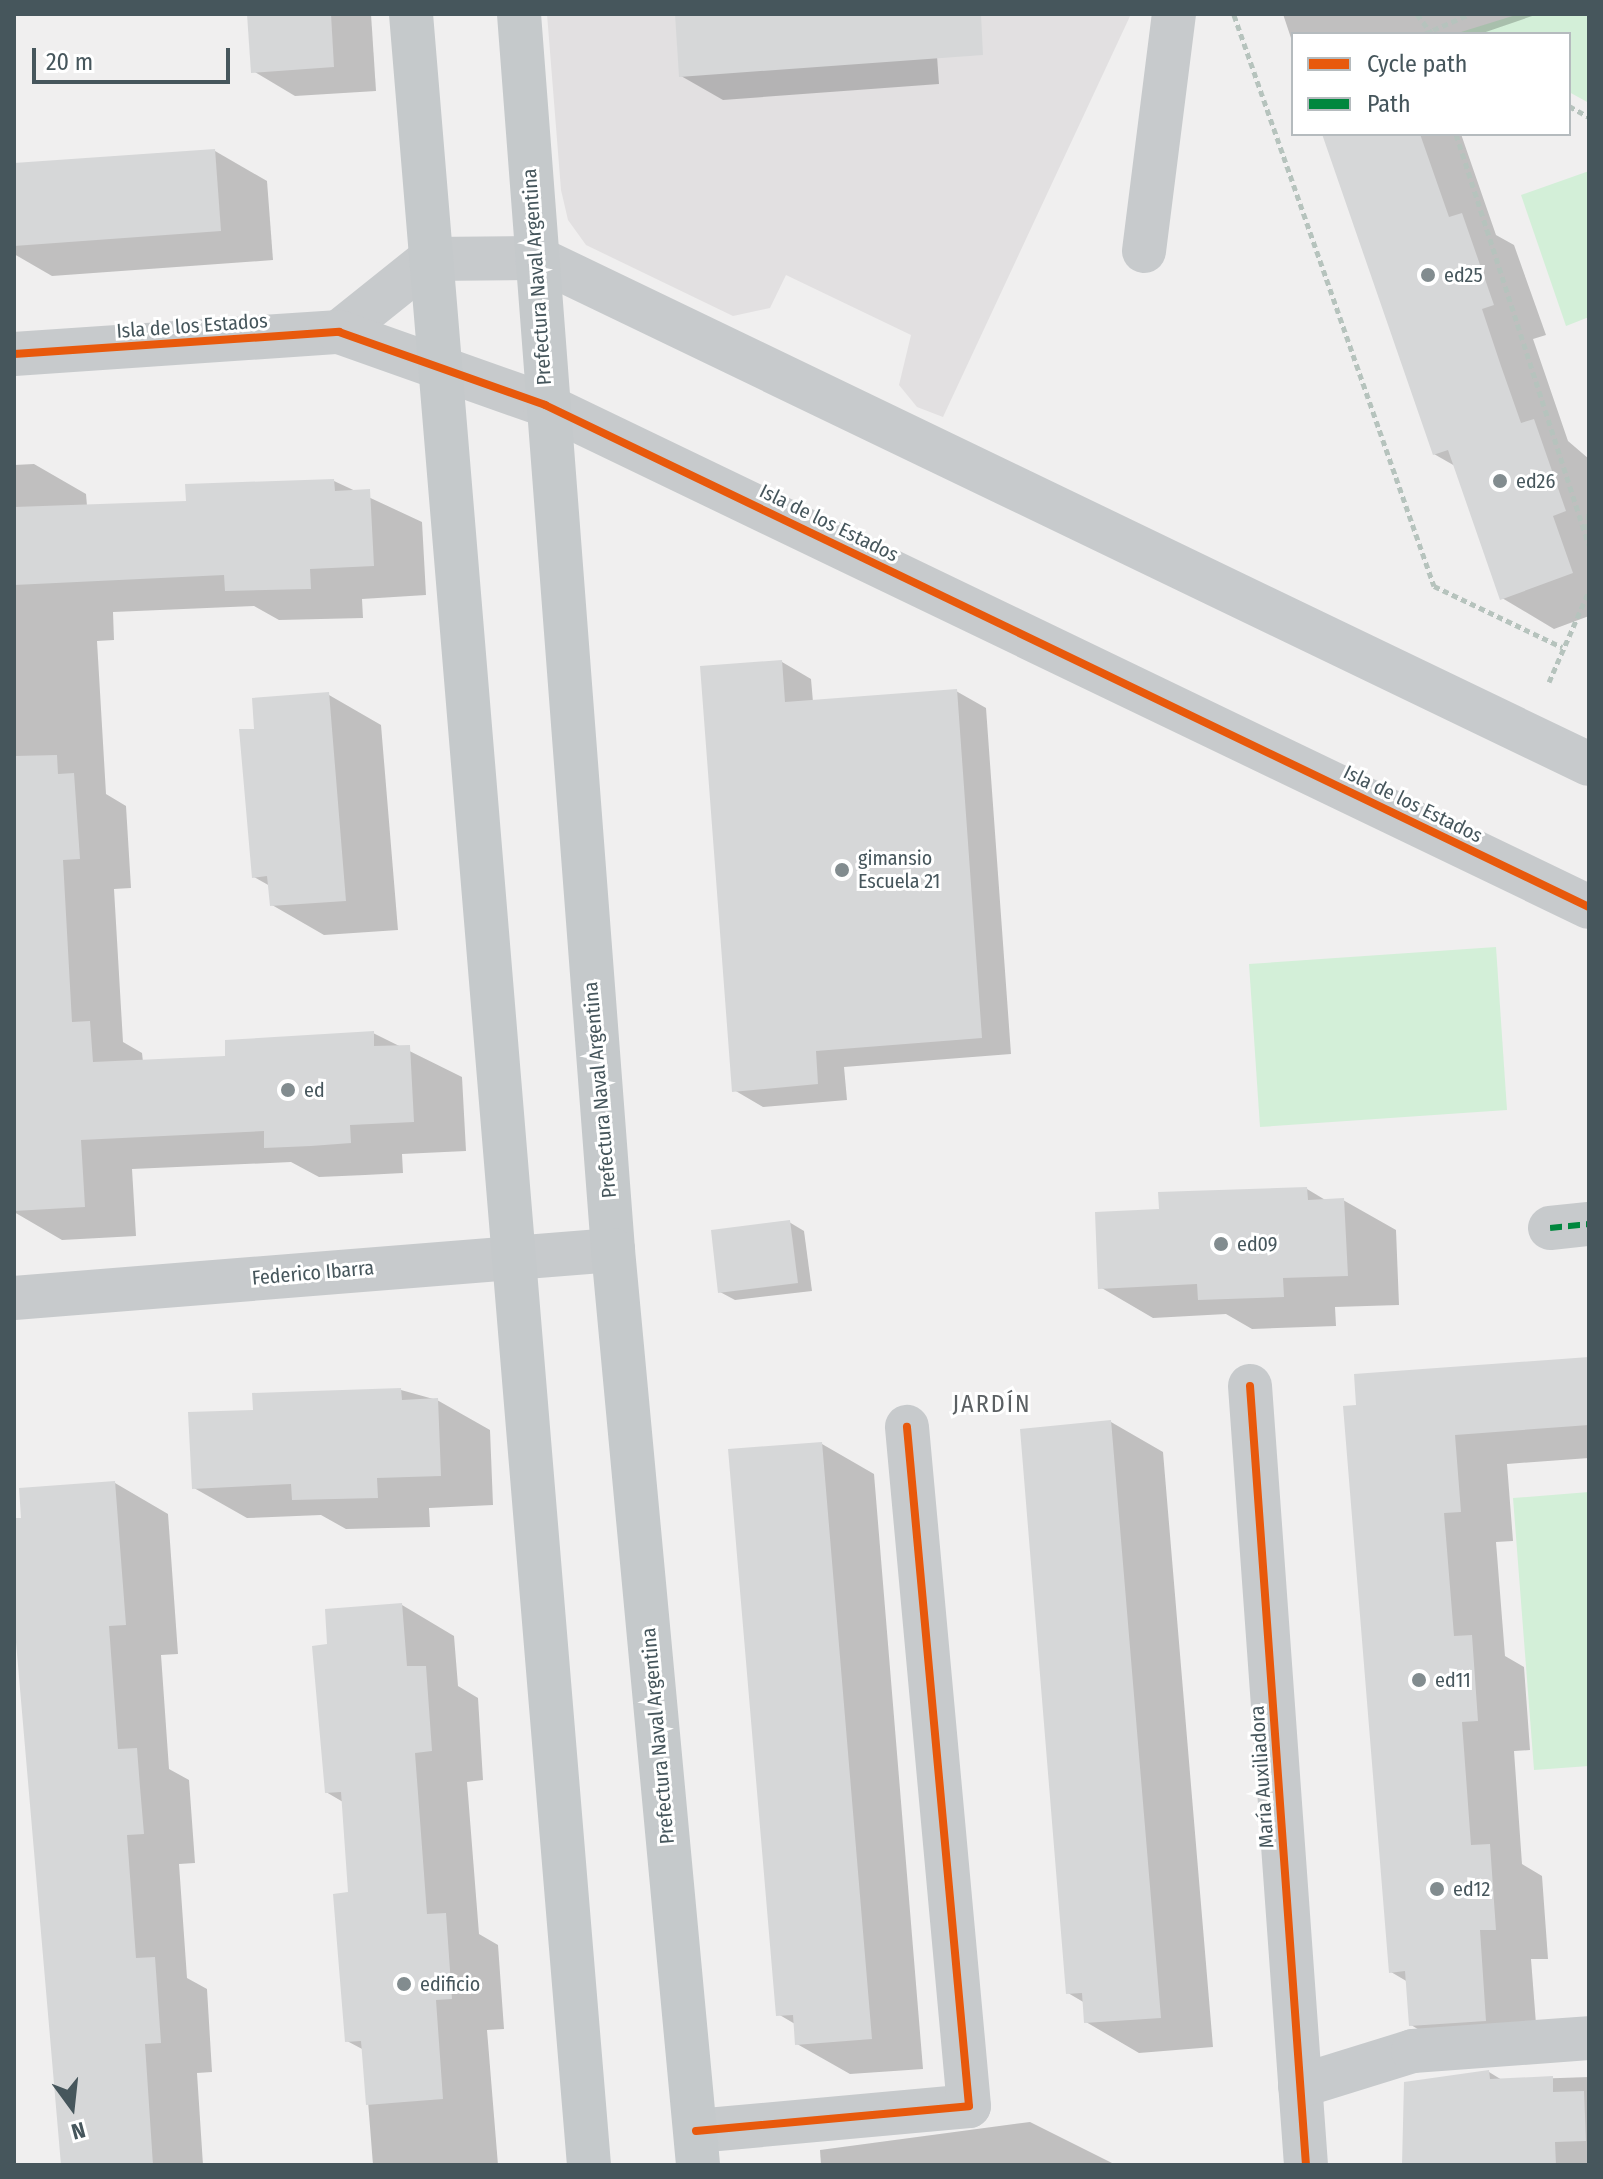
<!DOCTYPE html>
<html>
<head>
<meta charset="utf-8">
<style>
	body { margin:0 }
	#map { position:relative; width:1603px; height:2179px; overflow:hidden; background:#f0efef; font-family:"Fira Sans Condensed",sans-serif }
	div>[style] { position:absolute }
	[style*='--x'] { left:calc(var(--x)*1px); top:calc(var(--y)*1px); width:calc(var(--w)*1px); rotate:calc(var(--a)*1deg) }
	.education>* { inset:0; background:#e2e0e1 }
	.green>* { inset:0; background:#d3efd8 }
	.shadow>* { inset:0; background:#0003 }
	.building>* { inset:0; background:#d6d7d8 }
	.path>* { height:5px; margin-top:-2.5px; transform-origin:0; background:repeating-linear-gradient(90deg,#b6c3bd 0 6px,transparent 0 10px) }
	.minor>* { height:44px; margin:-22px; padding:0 22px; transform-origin:22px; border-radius:22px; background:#c7cacc }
	.major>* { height:44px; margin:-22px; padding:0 22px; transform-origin:22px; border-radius:22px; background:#c5c9cb }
	.quiet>* { height:6px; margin-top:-3px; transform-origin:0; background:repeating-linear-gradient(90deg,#00873e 0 12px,transparent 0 18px) }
	.cycleway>* { height:8px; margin:-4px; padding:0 4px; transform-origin:4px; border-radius:4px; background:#e8590c }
	.dots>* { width:22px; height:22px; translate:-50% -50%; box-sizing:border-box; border:4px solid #fff; border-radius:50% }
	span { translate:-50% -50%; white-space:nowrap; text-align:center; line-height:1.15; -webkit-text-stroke:6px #fff; paint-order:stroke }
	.poi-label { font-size:20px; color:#46565c }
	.left { translate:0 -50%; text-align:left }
	.street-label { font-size:20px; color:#46565c }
	.quarter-label { font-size:24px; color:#5b6063; letter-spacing:2px }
	.frame { position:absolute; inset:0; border:16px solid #46565c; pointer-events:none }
	.legend { position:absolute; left:1291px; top:32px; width:280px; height:104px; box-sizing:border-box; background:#fff; border:2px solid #b5bbbe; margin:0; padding:10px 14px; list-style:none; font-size:24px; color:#46565c }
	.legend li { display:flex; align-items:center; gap:16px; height:40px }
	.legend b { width:40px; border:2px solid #b5bbbe }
	.north { position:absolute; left:32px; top:2067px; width:80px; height:80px; -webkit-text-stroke:6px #fff; paint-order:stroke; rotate:165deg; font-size:22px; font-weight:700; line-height:32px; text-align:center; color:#46565c }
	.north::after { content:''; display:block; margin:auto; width:28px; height:36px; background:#46565c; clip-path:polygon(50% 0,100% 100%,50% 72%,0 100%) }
	.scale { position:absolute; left:32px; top:48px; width:198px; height:36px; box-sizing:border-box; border:4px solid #46565c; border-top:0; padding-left:10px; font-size:24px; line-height:28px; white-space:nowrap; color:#46565c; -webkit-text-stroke:6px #fff; paint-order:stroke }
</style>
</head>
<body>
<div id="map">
	<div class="education">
		<div style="clip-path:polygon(547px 14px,1131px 14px,943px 417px,917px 407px,899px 385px,911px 335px,786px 275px,770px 308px,733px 316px,586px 245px,568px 220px,561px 190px)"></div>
	</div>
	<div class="green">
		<div style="clip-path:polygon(1519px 14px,1589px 14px,1589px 103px,1569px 92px,1569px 34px,1461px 32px)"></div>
		<div style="clip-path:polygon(1589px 171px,1589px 317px,1566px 326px,1521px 195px)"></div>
		<div style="clip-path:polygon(1496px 947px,1507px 1110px,1260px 1127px,1249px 964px)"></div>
		<div style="clip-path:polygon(1589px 1492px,1589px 1766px,1534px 1770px,1513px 1498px)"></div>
	</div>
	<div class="shadow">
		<div style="clip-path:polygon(249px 14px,371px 14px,376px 91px,295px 96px,253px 71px)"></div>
		<div style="clip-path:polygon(677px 14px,934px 14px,939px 84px,723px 100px,681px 76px)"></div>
		<div style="clip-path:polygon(1283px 14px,1538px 14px,1480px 34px,1293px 34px,1293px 44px)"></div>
		<div style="clip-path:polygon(1324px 134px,1461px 134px,1496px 235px,1514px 245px,1546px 335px,1533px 339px,1568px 441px,1589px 459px,1589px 616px,1554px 629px,1502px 598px,1455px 466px,1434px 454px)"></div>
		<div style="clip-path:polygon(215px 151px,267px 181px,273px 260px,52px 276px,14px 254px,14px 165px)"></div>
		<div style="clip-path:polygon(34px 464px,86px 494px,87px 506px,188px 503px,334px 481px,422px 522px,426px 595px,362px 599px,363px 618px,279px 620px,254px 606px,113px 612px,114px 640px,97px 641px,106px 794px,126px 806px,131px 888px,114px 889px,123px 1042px,142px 1053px,143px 1062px,227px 1058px,373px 1033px,462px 1077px,466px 1151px,402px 1154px,403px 1173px,365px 1175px,319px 1177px,291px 1162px,132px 1169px,136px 1236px,62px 1240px,14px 1212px,14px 465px)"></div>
		<div style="clip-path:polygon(782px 662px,811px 679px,813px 702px,956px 691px,986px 708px,1011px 1054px,844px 1067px,847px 1100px,763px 1107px,734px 1090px)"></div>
		<div style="clip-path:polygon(329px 695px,381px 725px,398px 930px,324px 935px,272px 905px,270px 886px,254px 877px,256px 731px)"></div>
		<div style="clip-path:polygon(1307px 1189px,1327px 1201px,1343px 1200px,1396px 1230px,1399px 1305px,1335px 1307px,1336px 1326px,1252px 1329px,1226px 1314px,1153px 1318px,1100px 1287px,1161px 1211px)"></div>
		<div style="clip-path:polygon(789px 1222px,804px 1231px,812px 1291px,735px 1300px,720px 1292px)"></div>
		<div style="clip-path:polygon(1589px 1359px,1589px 1458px,1507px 1464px,1513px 1541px,1496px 1542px,1505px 1656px,1524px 1667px,1530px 1750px,1514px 1751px,1522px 1864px,1542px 1876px,1548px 1959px,1531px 1959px,1538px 2050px,1463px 2056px,1411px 2025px,1408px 1982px,1391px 1972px,1345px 1408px)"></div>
		<div style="clip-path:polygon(401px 1390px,437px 1400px,490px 1430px,493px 1505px,429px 1508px,430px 1527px,346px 1529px,321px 1515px,247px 1518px,194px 1488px,255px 1412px)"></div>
		<div style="clip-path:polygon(1111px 1422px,1163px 1452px,1213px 2047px,1139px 2053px,1086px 2022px,1085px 2003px,1068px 1993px)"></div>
		<div style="clip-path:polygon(822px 1444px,874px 1474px,923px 2069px,850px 2074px,797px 2044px,795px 2024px,778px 2014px)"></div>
		<div style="clip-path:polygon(115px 1483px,168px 1514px,178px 1654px,161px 1655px,169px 1769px,189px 1780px,195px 1863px,179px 1864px,187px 1978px,207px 1989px,212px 2072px,197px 2073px,203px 2165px,62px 2165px,14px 1597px,14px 1521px)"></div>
		<div style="clip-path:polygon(402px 1605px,454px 1636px,458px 1686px,478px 1698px,483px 1780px,467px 1782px,479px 1934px,498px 1945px,504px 2029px,487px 2030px,498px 2165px,373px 2165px,364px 2050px,347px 2041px,350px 1894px,343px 1802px,326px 1792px,329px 1646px)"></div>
		<div style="clip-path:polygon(1489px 2072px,1502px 2080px,1589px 2077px,1589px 2165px,1404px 2165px,1405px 2084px)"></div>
		<div style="clip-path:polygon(1030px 2122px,1116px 2165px,821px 2165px,820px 2150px)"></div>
	</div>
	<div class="building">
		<div style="clip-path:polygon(247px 14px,331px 14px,334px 67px,251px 73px)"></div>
		<div style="clip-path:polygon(675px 14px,981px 14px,983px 55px,679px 77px)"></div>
		<div style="clip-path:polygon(1322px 134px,1420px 134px,1449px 217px,1462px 213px,1494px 305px,1482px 309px,1501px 366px,1521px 423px,1534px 419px,1566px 511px,1553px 516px,1573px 573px,1500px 600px,1448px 450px,1433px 455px)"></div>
		<div style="clip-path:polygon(215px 149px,221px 231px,14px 246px,14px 163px)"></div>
		<div style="clip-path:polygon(334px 479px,335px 491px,370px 489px,374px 566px,310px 569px,311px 589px,225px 591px,224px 575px,14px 585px,14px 507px,186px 501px,185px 484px)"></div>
		<div style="clip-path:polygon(782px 660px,785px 702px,957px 689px,982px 1038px,816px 1051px,818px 1084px,732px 1092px,700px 666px)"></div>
		<div style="clip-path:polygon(329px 692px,346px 901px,270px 906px,267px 876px,252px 878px,239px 729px,254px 729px,252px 698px)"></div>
		<div style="clip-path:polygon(57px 755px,58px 774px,74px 773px,80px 859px,63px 860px,72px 1022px,90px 1021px,93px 1062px,225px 1056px,225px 1040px,374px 1031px,374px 1046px,410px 1045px,414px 1122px,350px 1125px,351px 1143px,311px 1146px,264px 1148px,264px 1131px,81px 1140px,85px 1207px,14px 1211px,14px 756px)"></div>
		<div style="clip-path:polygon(1307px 1187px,1308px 1200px,1344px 1198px,1348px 1276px,1283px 1278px,1284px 1297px,1198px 1300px,1197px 1284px,1098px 1289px,1095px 1212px,1159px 1209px,1158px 1192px)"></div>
		<div style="clip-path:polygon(790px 1220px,798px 1283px,718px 1293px,711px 1230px)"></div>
		<div style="clip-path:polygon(1589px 1357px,1589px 1425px,1455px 1435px,1461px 1512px,1444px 1513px,1454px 1636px,1472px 1635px,1478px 1721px,1462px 1722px,1471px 1845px,1490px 1844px,1496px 1930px,1480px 1930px,1486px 2021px,1409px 2026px,1405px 1971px,1389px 1973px,1343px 1406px,1356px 1405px,1354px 1374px)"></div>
		<div style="clip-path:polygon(401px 1388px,402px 1400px,438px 1398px,441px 1476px,377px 1478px,378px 1498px,292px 1500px,291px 1484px,192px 1489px,188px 1412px,253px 1410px,252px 1393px)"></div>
		<div style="clip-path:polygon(1111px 1420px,1161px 2018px,1084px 2023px,1082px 1993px,1066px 1994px,1020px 1429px)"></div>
		<div style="clip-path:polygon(822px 1442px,872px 2039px,795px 2045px,793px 2015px,776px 2016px,728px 1449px)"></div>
		<div style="clip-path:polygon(115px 1481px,126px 1625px,109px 1626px,118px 1749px,137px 1748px,140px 1787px,144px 1834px,127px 1835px,136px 1958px,155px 1957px,161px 2043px,145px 2044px,153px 2165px,61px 2165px,14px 1619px,14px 1518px,21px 1518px,19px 1488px)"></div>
		<div style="clip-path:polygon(402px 1603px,407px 1666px,426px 1666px,432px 1751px,415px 1753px,427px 1914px,446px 1913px,452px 1999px,436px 2000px,443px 2099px,366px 2105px,361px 2041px,345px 2042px,333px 1894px,348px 1892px,341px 1792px,325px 1793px,312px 1646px,327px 1644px,325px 1609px)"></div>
		<div style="clip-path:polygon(1489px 2070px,1490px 2079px,1553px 2076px,1553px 2092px,1584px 2091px,1586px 2141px,1555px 2142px,1556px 2165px,1402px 2165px,1404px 2082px)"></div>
	</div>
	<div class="path">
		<div style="--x:1417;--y:14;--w:25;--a:53"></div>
		<div style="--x:1234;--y:15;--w:605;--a:70.7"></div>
		<div style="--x:1434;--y:586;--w:142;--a:25.5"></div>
		<div style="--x:1424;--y:34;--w:50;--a:-23.5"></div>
		<div style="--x:1569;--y:106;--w:23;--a:29"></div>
		<div style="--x:1456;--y:134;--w:432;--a:72.1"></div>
		<div style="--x:1587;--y:530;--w:18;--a:-84"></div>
		<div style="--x:1549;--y:682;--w:99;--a:-66.3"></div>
	</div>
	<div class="minor">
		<div style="--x:1144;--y:251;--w:239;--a:-82.8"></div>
		<div style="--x:339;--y:332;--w:117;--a:-38.7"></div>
		<div style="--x:430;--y:259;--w:107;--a:-0.5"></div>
		<div style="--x:537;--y:258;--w:1167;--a:25.69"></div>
		<div style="--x:14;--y:354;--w:326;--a:-3.9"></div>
		<div style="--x:339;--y:332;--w:219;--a:19.5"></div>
		<div style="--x:545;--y:405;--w:1158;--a:25.68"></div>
		<div style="--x:1550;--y:1228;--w:39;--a:-6"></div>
		<div style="--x:14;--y:1298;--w:601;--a:-4.58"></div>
		<div style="--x:1250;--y:1386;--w:781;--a:85.89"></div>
		<div style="--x:1300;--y:2086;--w:118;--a:-17.2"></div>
		<div style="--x:1413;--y:2051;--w:176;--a:-4.2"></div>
		<div style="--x:696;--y:2131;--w:274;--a:-5.2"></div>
		<div style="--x:969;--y:2106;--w:682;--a:-95.22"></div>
	</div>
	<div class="major">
		<div style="--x:411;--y:14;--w:2158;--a:85.27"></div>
		<div style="--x:519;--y:14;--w:1240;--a:85.65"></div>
		<div style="--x:613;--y:1250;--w:919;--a:84.69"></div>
	</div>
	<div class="quiet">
		<div style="--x:1550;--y:1228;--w:39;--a:-6"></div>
	</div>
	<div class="cycleway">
		<div style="--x:14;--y:354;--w:326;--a:-3.9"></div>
		<div style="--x:339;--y:332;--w:219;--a:19.5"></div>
		<div style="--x:545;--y:405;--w:1158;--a:25.68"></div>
		<div style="--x:1250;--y:1386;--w:781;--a:85.89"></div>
		<div style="--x:696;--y:2131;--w:274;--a:-5.2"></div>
		<div style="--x:969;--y:2106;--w:682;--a:-95.22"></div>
	</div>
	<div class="dots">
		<div style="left:1428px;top:275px;background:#828c8f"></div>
		<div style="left:1500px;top:481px;background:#828c8f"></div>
		<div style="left:842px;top:870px;background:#828c8f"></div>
		<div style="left:288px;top:1090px;background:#828c8f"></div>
		<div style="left:1221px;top:1244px;background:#828c8f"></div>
		<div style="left:1419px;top:1680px;background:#828c8f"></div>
		<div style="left:1437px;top:1889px;background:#828c8f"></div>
		<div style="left:404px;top:1984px;background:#828c8f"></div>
	</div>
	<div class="poi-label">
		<span class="left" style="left:1444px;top:275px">ed25</span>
		<span class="left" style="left:1516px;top:481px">ed26</span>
		<span class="left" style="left:858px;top:870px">gimansio<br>Escuela 21</span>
		<span class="left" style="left:304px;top:1090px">ed</span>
		<span class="left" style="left:1237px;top:1244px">ed09</span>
		<span class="left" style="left:1435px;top:1680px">ed11</span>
		<span class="left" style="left:1453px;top:1889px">ed12</span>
		<span class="left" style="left:420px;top:1984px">edificio</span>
	</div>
	<div class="street-label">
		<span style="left:537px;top:277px;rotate:-94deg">Prefectura Naval Argentina</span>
		<span style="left:192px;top:326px;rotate:-4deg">Isla de los Estados</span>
		<span style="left:829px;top:523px;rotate:26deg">Isla de los Estados</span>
		<span style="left:1413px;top:804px;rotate:26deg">Isla de los Estados</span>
		<span style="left:600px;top:1090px;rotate:-95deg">Prefectura Naval Argentina</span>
		<span style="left:313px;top:1273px;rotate:-5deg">Federico Ibarra</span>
		<span style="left:658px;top:1736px;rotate:-95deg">Prefectura Naval Argentina</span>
		<span style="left:1262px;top:1777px;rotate:-94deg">María Auxiliadora</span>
	</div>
	<div class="quarter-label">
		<span style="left:992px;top:1405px">JARDÍN</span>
	</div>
	<div class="frame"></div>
	<ul class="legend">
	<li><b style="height:10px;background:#e8590c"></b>Cycle path</li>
	<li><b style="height:10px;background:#00873e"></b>Path</li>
	</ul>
	<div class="north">N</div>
	<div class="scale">20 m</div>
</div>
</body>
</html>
